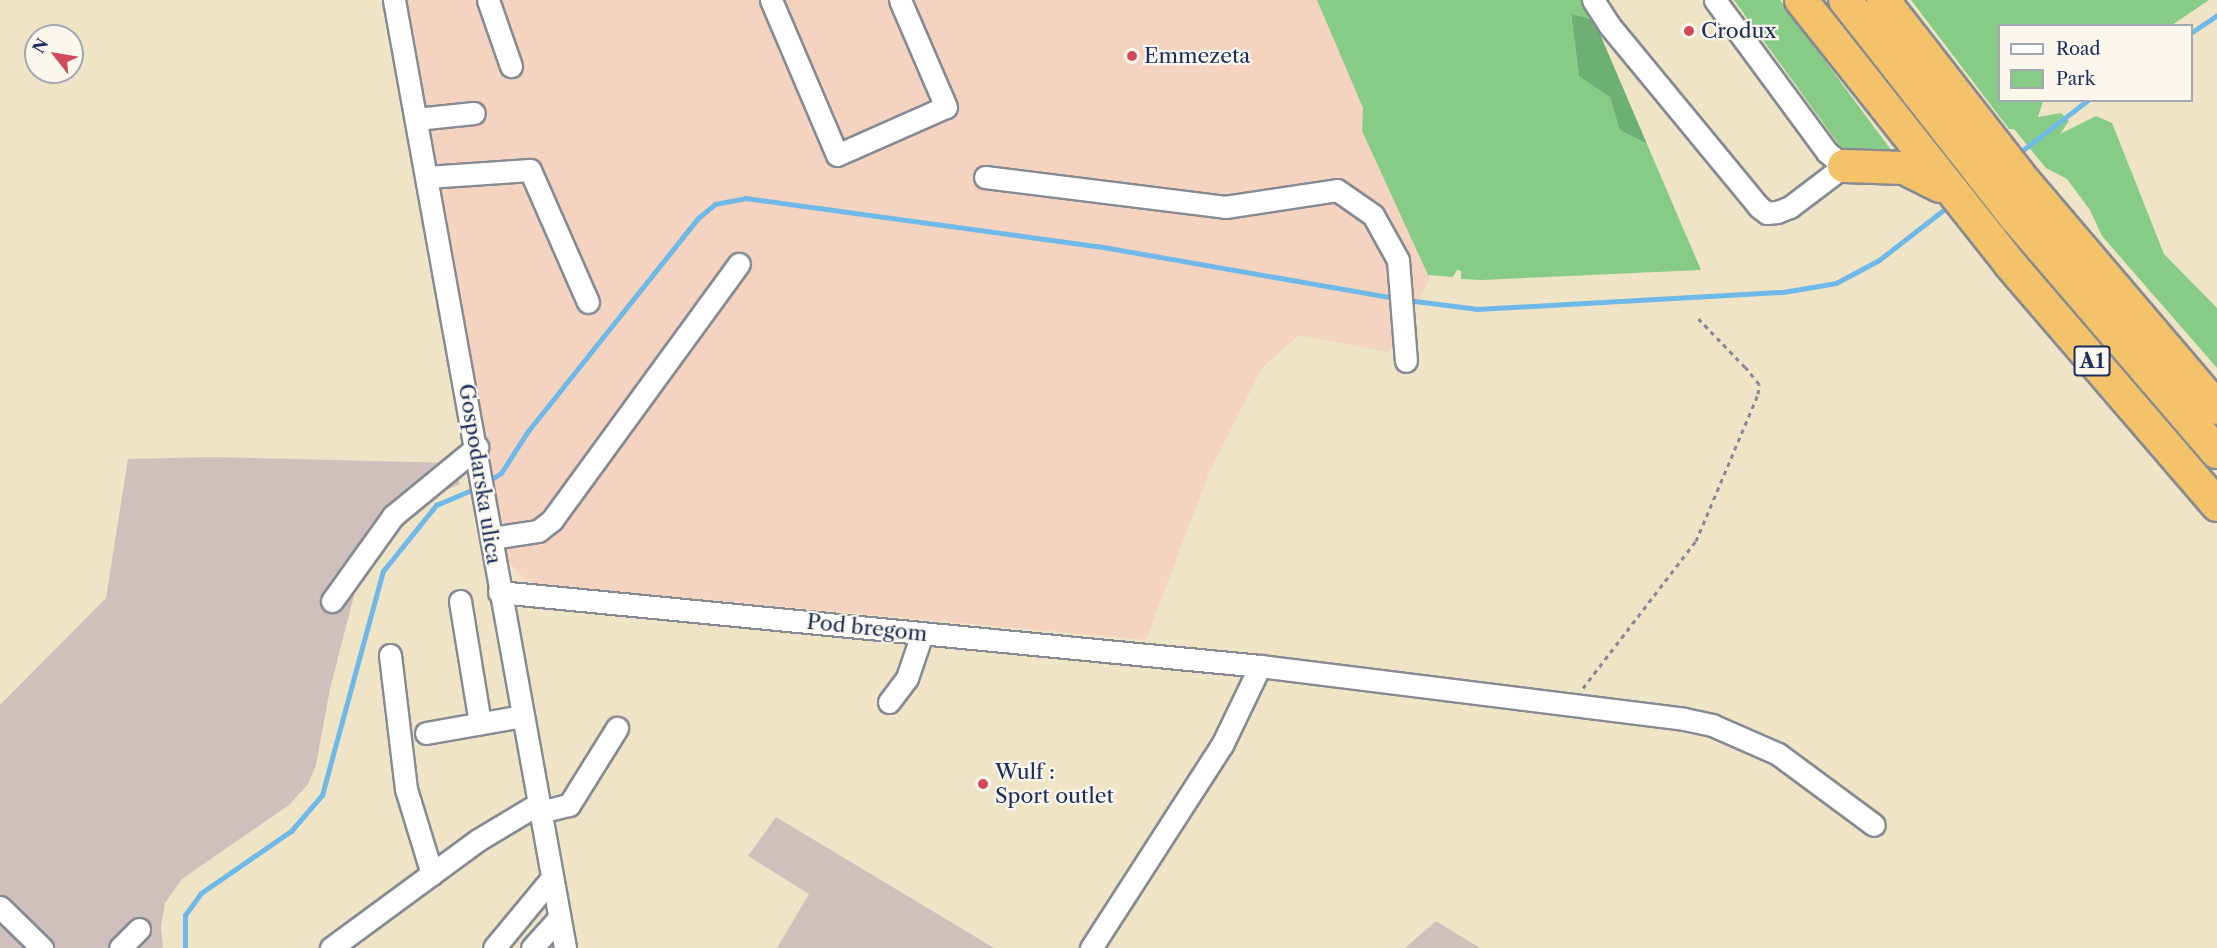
<!DOCTYPE html>
<html>
<head>
<meta charset="utf-8">
<style>
	body { margin:0 }
	#map { position:relative; width:2217px; height:948px; overflow:hidden; background:#f0e4c7; font-family:"Libre Caslon Text",serif }
	div>[style] { position:absolute }
	[style*='--x'] { left:calc(var(--x)*1px); top:calc(var(--y)*1px); width:calc(var(--w)*1px); rotate:calc(var(--a)*1deg) }
	.built>* { inset:0; background:#f4d3c1 }
	.industrial>* { inset:0; background:#d0c0bc }
	.green>* { inset:0; background:#87cc86 }
	.forest>* { inset:0; background:#6db073 }
	.stream>* { height:5px; margin:-2.5px; padding:0 2.5px; transform-origin:2.5px; border-radius:2.5px; background:#6eb9e7 }
	.path>* { height:3px; margin-top:-1.5px; transform-origin:0; background:repeating-linear-gradient(90deg,#868a92 0 4.5px,transparent 0 9px) }
	.roads { filter:drop-shadow(2px 0 #868a92) drop-shadow(-2px 0 #868a92) drop-shadow(0 2px #868a92) drop-shadow(0 -2px #868a92) }
	.minor>* { height:21px; margin:-10.5px; padding:0 10.5px; transform-origin:10.5px; border-radius:10.5px; background:#fff }
	.highway>* { height:32px; margin:-16px; padding:0 16px; transform-origin:16px; border-radius:16px; background:#f3c26a }
	.dots>* { width:16px; height:16px; translate:-50% -50%; box-sizing:border-box; border:3px solid #fbf7ec; border-radius:50% }
	span { translate:-50% -50%; white-space:nowrap; text-align:center; line-height:1.15; -webkit-text-stroke:4.5px #fbf7ec; paint-order:stroke }
	.shield-label span { padding:2px 4px; background:#fbf7ec; border:2px solid; border-radius:4px; -webkit-text-stroke-width:0 }
	.shield-label { font-size:20px; color:#1b2f5e; font-weight:700 }
	.poi-label { font-size:21px; color:#1b2f5e }
	.left { translate:0 -50%; text-align:left }
	.street-label { font-size:21px; color:#1b2f5e }
	.legend { position:absolute; left:1998px; top:24px; width:195px; height:78px; box-sizing:border-box; background:#fbf7ec; border:2px solid #a1a7b3; margin:0; padding:8px 10px; list-style:none; font-size:18px; color:#1b2f5e }
	.legend li { display:flex; align-items:center; gap:12px; height:30px }
	.legend b { width:30px; border:2px solid #a1a7b3 }
	.north { position:absolute; left:24px; top:24px; width:60px; height:60px; box-sizing:border-box; background:#fbf7ec; border:2px solid #a1a7b3; border-radius:50%; rotate:301deg; font-size:16px; font-weight:700; line-height:24px; text-align:center; color:#1b2f5e }
	.north::after { content:''; display:block; margin:auto; width:21px; height:27px; background:#d1495b; clip-path:polygon(50% 0,100% 100%,50% 72%,0 100%) }
</style>
</head>
<body>
<div id="map">
	<div class="built">
		<div style="clip-path:polygon(405px 0,1317px 0,1363px 108px,1362px 131px,1430px 279px,1388px 352px,1299px 335px,1262px 368px,1209px 473px,1146px 640px,535px 584px,524px 579px,507px 559px)"></div>
	</div>
	<div class="industrial">
		<div style="clip-path:polygon(213px 457px,454px 463px,460px 484px,415px 504px,361px 568px,330px 689px,316px 765px,308px 784px,289px 805px,182px 879px,165px 903px,161px 927px,163px 948px,0 948px,0 705px,106px 598px,128px 459px)"></div>
		<div style="clip-path:polygon(776px 817px,994px 948px,777px 948px,809px 894px,748px 856px)"></div>
		<div style="clip-path:polygon(1436px 921px,1480px 948px,1405px 948px)"></div>
	</div>
	<div class="green">
		<div style="clip-path:polygon(1317px 0,1586px 0,1594px 20px,1571px 15px,1579px 75px,1610px 97px,1621px 130px,1647px 144px,1701px 270px,1482px 280px,1461px 279px,1461px 271px,1457px 270px,1453px 277px,1428px 275px,1362px 131px,1363px 108px)"></div>
		<div style="clip-path:polygon(1734px 0,1780px 0,1894px 154px,1845px 153px)"></div>
		<div style="clip-path:polygon(1911px 0,2209px 0,2172px 25px,2000px 26px,2000px 100px,2043px 101px,2038px 117px,2061px 113px,2069px 121px,2060px 134px,2096px 116px,2112px 123px,2164px 254px,2217px 308px,2217px 368px,2102px 236px,2090px 210px,2067px 179px,2046px 168px,2014px 129px,2009px 129px)"></div>
	</div>
	<div class="forest">
		<div style="clip-path:polygon(1571px 14px,1594px 20px,1647px 144px,1620px 130px,1610px 97px,1579px 76px)"></div>
	</div>
	<div class="stream">
		<div style="--x:2192;--y:32;--w:30;--a:-34"></div>
		<div style="--x:2015;--y:156;--w:92;--a:-37.5"></div>
		<div style="--x:1407;--y:300;--w:71;--a:7.3"></div>
		<div style="--x:1477;--y:309;--w:306;--a:-3.2"></div>
		<div style="--x:1783;--y:292;--w:54;--a:-9.6"></div>
		<div style="--x:1836;--y:283;--w:49;--a:-28.1"></div>
		<div style="--x:1879;--y:260;--w:90;--a:-37.8"></div>
		<div style="--x:487;--y:482;--w:17;--a:-33"></div>
		<div style="--x:501;--y:473;--w:50;--a:-57.3"></div>
		<div style="--x:528;--y:431;--w:273;--a:-51.4"></div>
		<div style="--x:698;--y:218;--w:22;--a:-39"></div>
		<div style="--x:715;--y:204;--w:31;--a:-11"></div>
		<div style="--x:745;--y:198;--w:355;--a:7.8"></div>
		<div style="--x:1097;--y:246;--w:303;--a:9.9"></div>
		<div style="--x:185;--y:948;--w:33;--a:-90"></div>
		<div style="--x:185;--y:915;--w:27;--a:-54"></div>
		<div style="--x:201;--y:893;--w:109;--a:-34.6"></div>
		<div style="--x:291;--y:831;--w:48;--a:-49.3"></div>
		<div style="--x:322;--y:795;--w:232;--a:-74.8"></div>
		<div style="--x:383;--y:571;--w:85;--a:-51.2"></div>
		<div style="--x:436;--y:505;--w:43;--a:-23"></div>
	</div>
	<div class="path">
		<div style="--x:1583;--y:688;--w:185;--a:-52.5"></div>
		<div style="--x:1696;--y:541;--w:160;--a:-67.1"></div>
		<div style="--x:1758;--y:394;--w:10;--a:-84"></div>
		<div style="--x:1759;--y:384;--w:22;--a:-129"></div>
		<div style="--x:1745;--y:367;--w:72;--a:-133.9"></div>
	</div>
	<div class="roads">
		<div class="minor">
			<div style="--x:394;--y:0;--w:963;--a:79.77"></div>
			<div style="--x:488;--y:0;--w:70;--a:70.8"></div>
			<div style="--x:771;--y:0;--w:168;--a:66.9"></div>
			<div style="--x:837;--y:155;--w:119;--a:-23.8"></div>
			<div style="--x:946;--y:107;--w:116;--a:-113.3"></div>
			<div style="--x:1593;--y:0;--w:30;--a:57"></div>
			<div style="--x:1609;--y:25;--w:236;--a:50.5"></div>
			<div style="--x:1759;--y:207;--w:10;--a:37"></div>
			<div style="--x:1767;--y:213;--w:10;--a:-6"></div>
			<div style="--x:1777;--y:212;--w:14;--a:-21"></div>
			<div style="--x:1790;--y:207;--w:68;--a:-37.2"></div>
			<div style="--x:1844;--y:166;--w:22;--a:-141"></div>
			<div style="--x:1827;--y:152;--w:189;--a:-126.4"></div>
			<div style="--x:416;--y:119;--w:58;--a:-5.9"></div>
			<div style="--x:427;--y:177;--w:103;--a:-3.9"></div>
			<div style="--x:530;--y:170;--w:144;--a:66.3"></div>
			<div style="--x:985;--y:177;--w:242;--a:7.1"></div>
			<div style="--x:1225;--y:207;--w:113;--a:-8.6"></div>
			<div style="--x:1337;--y:190;--w:44;--a:34.8"></div>
			<div style="--x:1373;--y:215;--w:51;--a:60.9"></div>
			<div style="--x:1398;--y:260;--w:101;--a:85.5"></div>
			<div style="--x:492;--y:538;--w:47;--a:-8.7"></div>
			<div style="--x:538;--y:531;--w:18;--a:-38"></div>
			<div style="--x:552;--y:520;--w:317;--a:-53.9"></div>
			<div style="--x:499;--y:592;--w:765;--a:5.55"></div>
			<div style="--x:1260;--y:666;--w:427;--a:7.1"></div>
			<div style="--x:1684;--y:719;--w:29;--a:12"></div>
			<div style="--x:1712;--y:725;--w:72;--a:23.7"></div>
			<div style="--x:1778;--y:754;--w:119;--a:36.5"></div>
			<div style="--x:332;--y:601;--w:105;--a:-54.3"></div>
			<div style="--x:393;--y:516;--w:109;--a:-39.4"></div>
			<div style="--x:460;--y:601;--w:124;--a:80.7"></div>
			<div style="--x:390;--y:655;--w:135;--a:83.2"></div>
			<div style="--x:406;--y:789;--w:89;--a:73"></div>
			<div style="--x:889;--y:702;--w:30;--a:-53"></div>
			<div style="--x:907;--y:678;--w:46;--a:-71.2"></div>
			<div style="--x:426;--y:733;--w:97;--a:-10"></div>
			<div style="--x:540;--y:812;--w:30;--a:-14"></div>
			<div style="--x:569;--y:805;--w:91;--a:-58.1"></div>
			<div style="--x:0;--y:907;--w:59;--a:44.3"></div>
			<div style="--x:120;--y:948;--w:27;--a:-45"></div>
			<div style="--x:331;--y:948;--w:182;--a:-36.3"></div>
			<div style="--x:478;--y:840;--w:70;--a:-31"></div>
			<div style="--x:494;--y:948;--w:91;--a:-50.4"></div>
			<div style="--x:532;--y:948;--w:40;--a:-48"></div>
			<div style="--x:1091;--y:948;--w:242;--a:-57.2"></div>
			<div style="--x:1222;--y:745;--w:88;--a:-64.3"></div>
		</div>
		<div class="highway">
			<div style="--x:1801;--y:0;--w:337;--a:51.6"></div>
			<div style="--x:2010;--y:264;--w:318;--a:49.3"></div>
			<div style="--x:1845;--y:0;--w:278;--a:51.9"></div>
			<div style="--x:2017;--y:219;--w:307;--a:49.4"></div>
			<div style="--x:1883;--y:0;--w:222;--a:52.1"></div>
			<div style="--x:2019;--y:175;--w:306;--a:49.6"></div>
			<div style="--x:1844;--y:166;--w:60;--a:1.9"></div>
			<div style="--x:1904;--y:168;--w:40;--a:26.6"></div>
		</div>
	</div>
	<div class="dots">
		<div style="left:1689px;top:31px;background:#d1495b"></div>
		<div style="left:1132px;top:56px;background:#d1495b"></div>
		<div style="left:983px;top:784px;background:#d1495b"></div>
	</div>
	<div class="shield-label">
		<span style="left:2092px;top:361px">A1</span>
	</div>
	<div class="poi-label">
		<span class="left" style="left:1701px;top:31px">Crodux</span>
		<span class="left" style="left:1144px;top:56px">Emmezeta</span>
		<span class="left" style="left:995px;top:784px">Wulf :<br>Sport outlet</span>
	</div>
	<div class="street-label">
		<span style="left:480px;top:474px;rotate:81deg">Gospodarska ulica</span>
		<span style="left:867px;top:628px;rotate:6deg">Pod bregom</span>
	</div>
	<ul class="legend">
	<li><b style="height:8px;background:#fff"></b>Road</li>
	<li><b style="height:16px;background:#87cc86"></b>Park</li>
	</ul>
	<div class="north">N</div>
</div>
</body>
</html>
